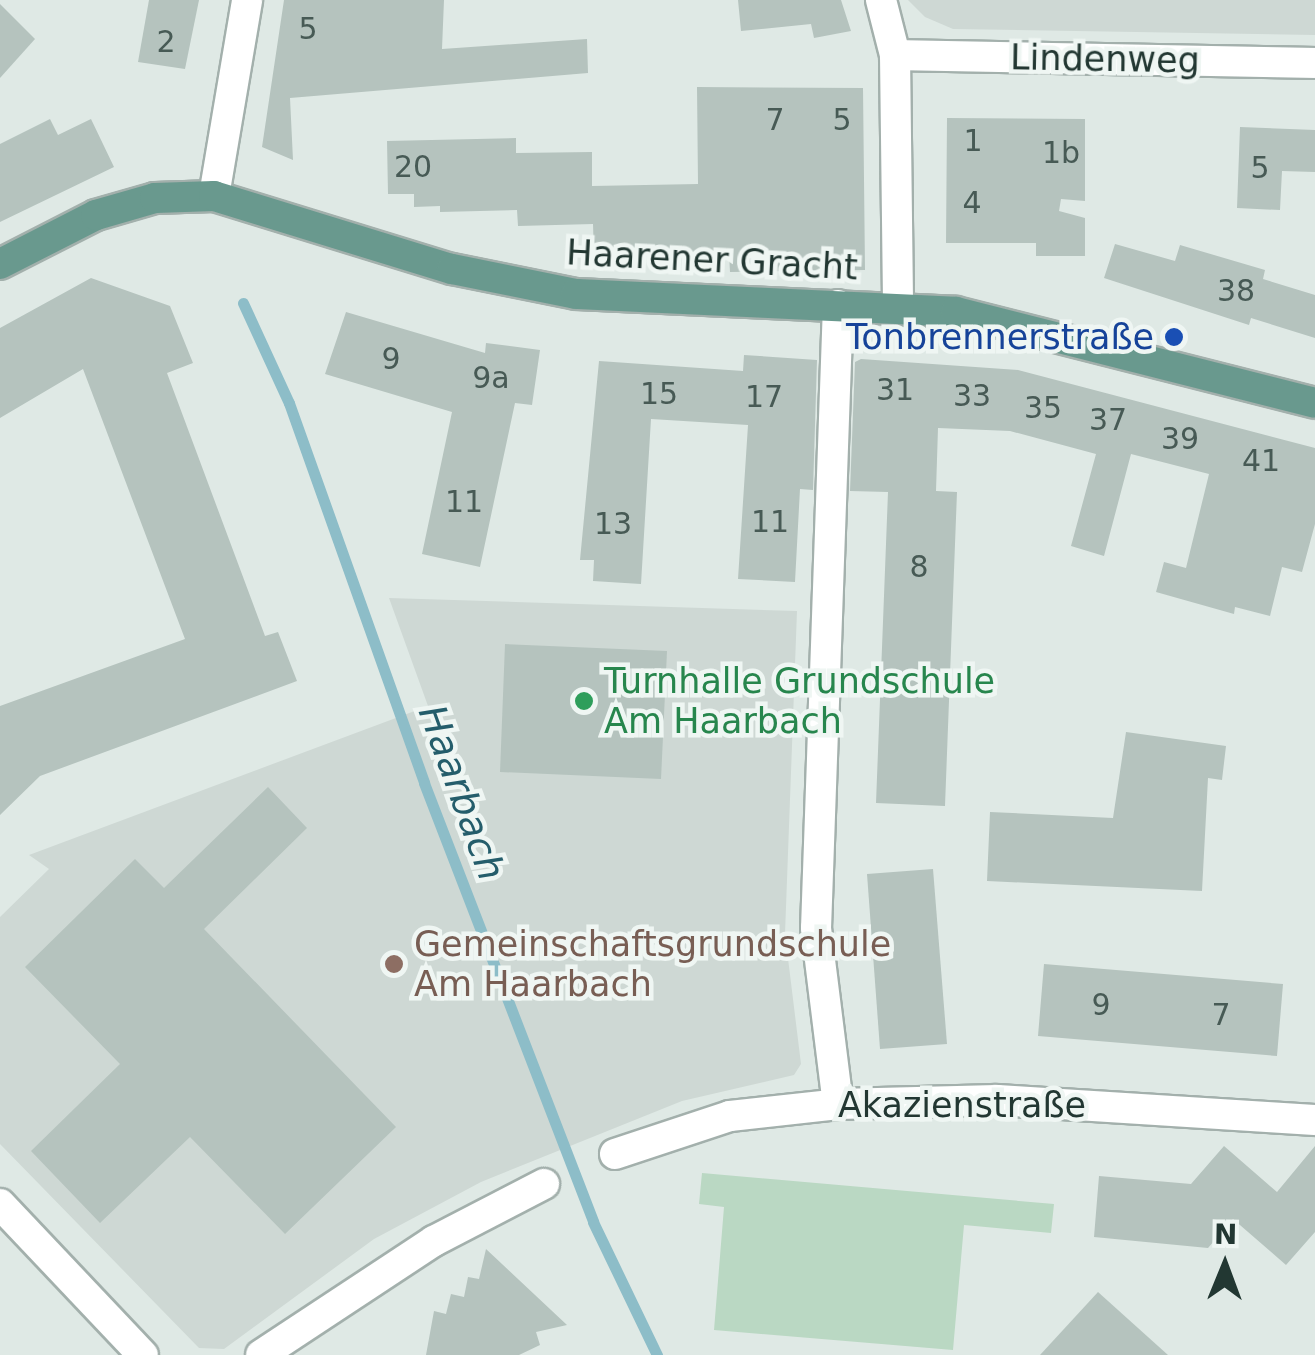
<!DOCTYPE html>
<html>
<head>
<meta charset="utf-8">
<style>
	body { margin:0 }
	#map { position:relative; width:1315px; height:1355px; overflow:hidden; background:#dfe9e5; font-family:"DejaVu Sans",sans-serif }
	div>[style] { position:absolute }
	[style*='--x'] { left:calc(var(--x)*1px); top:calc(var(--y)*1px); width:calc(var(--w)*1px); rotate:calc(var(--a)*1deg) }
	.built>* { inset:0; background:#ced8d4 }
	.green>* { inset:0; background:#bad8c3 }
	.stream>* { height:11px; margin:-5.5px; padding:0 5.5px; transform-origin:5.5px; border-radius:5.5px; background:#8dbdc8 }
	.building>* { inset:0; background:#b5c3be }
	.roads { filter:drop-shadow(2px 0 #a3b0ac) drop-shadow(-2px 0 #a3b0ac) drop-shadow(0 2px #a3b0ac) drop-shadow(0 -2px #a3b0ac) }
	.minor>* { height:30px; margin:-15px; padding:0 15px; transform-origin:15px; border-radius:15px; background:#fff }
	.major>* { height:30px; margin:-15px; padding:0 15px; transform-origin:15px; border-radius:15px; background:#69998e }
	.dots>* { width:28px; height:28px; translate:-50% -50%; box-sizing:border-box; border:5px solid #eff6f3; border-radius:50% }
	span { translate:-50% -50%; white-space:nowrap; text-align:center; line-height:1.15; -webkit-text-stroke:9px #eff6f3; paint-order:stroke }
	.number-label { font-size:30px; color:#475a55 }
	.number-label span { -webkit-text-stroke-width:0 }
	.street-label { font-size:35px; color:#223732 }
	.transit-label { font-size:35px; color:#164399 }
	.right { translate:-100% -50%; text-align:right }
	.leisure-label { font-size:35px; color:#27864d }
	.left { translate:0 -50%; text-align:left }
	.education-label { font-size:35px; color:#785e54 }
	.water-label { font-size:38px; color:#245d6b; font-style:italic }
	.north { position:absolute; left:1175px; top:1215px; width:100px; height:100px; -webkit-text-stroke:8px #eff6f3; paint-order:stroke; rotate:1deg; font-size:28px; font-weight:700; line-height:40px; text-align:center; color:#223732 }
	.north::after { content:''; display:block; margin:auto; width:35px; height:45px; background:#223732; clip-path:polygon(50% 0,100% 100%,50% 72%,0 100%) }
</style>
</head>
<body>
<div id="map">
	<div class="built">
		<div style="clip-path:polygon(908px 0,1315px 0,1315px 35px,953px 29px,925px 17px)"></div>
		<div style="clip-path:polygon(389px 598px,797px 611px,785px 934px,801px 1064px,794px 1075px,682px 1101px,481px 1182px,374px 1239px,224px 1349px,199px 1348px,0 1144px,0 917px,49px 869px,29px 855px,428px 706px)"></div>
	</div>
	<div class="green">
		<div style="clip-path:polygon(702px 1173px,1054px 1204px,1051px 1233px,964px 1225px,953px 1350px,714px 1330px,724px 1207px,699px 1204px)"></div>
	</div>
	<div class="stream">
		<div style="--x:243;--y:303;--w:110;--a:65.3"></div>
		<div style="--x:289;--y:403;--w:403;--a:70.4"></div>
		<div style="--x:424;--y:783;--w:470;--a:68.9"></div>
		<div style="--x:593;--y:1222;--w:148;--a:64.3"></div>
	</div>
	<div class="building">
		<div style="clip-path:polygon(149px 0,199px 0,185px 69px,138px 62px)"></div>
		<div style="clip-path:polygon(284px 0,444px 0,442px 49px,587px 39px,588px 73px,290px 98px,293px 160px,262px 147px)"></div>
		<div style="clip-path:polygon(738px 0,841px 0,851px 31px,814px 38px,811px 24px,741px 31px)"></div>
		<div style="clip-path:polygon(0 4px,35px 39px,0 78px)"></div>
		<div style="clip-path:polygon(697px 87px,863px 88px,865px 270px,730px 272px,729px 253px,594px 256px,593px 224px,518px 226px,517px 210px,440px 212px,440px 206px,414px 207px,414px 194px,388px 194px,387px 141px,516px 138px,516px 153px,592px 152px,592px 186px,698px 184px)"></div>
		<div style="clip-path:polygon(947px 118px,1085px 119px,1085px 201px,1061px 199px,1059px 211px,1085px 218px,1085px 256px,1036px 256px,1036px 243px,946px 243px)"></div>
		<div style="clip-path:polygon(50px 119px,58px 135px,91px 119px,114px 167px,0 222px,0 144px)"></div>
		<div style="clip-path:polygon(1240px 127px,1315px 130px,1315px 172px,1282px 171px,1280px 210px,1237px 208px)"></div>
		<div style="clip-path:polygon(1115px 244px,1175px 261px,1180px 245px,1265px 270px,1263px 279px,1315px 295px,1315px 338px,1251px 318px,1249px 325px,1104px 278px)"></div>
		<div style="clip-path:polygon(91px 278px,170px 306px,193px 363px,167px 373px,265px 636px,278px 632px,297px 681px,40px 776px,0 815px,0 706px,185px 639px,83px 369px,0 418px,0 328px)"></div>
		<div style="clip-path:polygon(346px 312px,485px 353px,486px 343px,540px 350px,532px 405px,515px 403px,480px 567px,422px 554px,452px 412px,325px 374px)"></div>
		<div style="clip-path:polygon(744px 355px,817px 360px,813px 490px,800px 489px,795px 582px,738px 579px,748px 425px,651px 419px,641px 584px,593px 581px,594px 560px,580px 560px,599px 361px,743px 371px)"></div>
		<div style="clip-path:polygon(861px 359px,1018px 370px,1315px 448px,1315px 524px,1302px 572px,1282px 567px,1270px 616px,1235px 607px,1234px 614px,1156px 592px,1164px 562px,1186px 568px,1209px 474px,1131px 454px,1104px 556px,1071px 546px,1096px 454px,1010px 431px,938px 428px,936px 491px,957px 492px,945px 806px,876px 803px,888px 492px,850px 491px,855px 362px)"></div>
		<div style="clip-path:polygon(505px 644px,667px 651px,661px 779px,500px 772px)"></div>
		<div style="clip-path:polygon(1126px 732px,1226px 746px,1222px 780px,1208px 778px,1202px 891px,987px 881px,990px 812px,1113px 818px)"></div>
		<div style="clip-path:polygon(268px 787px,307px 828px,204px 929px,396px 1127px,285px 1234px,190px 1137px,100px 1223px,31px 1151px,120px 1064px,25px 967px,135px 859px,164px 888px)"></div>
		<div style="clip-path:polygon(933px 869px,947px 1044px,880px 1049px,867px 874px)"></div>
		<div style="clip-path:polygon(1044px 964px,1283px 984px,1277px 1056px,1038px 1036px)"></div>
		<div style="clip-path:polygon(1224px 1146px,1277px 1192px,1315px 1146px,1315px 1232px,1286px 1265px,1233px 1219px,1208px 1248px,1094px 1237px,1099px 1176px,1191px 1184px)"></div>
		<div style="clip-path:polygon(486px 1249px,567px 1325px,536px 1332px,540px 1345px,519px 1355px,426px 1355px,434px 1311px,446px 1314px,451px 1294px,464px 1297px,468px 1277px,479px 1279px)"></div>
		<div style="clip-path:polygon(1098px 1292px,1168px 1355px,1040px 1355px)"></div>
	</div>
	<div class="roads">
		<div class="minor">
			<div style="--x:881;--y:0;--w:57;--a:75.7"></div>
			<div style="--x:895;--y:55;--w:253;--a:89.3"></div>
			<div style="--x:895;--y:55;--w:420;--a:1.1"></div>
			<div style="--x:214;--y:196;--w:199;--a:-80.4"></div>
			<div style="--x:838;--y:305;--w:623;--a:92.02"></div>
			<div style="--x:816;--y:928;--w:177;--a:82.9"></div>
			<div style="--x:615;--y:1154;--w:121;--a:-18.3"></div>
			<div style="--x:730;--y:1116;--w:109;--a:-6.3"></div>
			<div style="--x:838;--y:1104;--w:159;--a:-1.4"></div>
			<div style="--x:997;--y:1100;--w:319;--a:3.6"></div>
			<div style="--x:0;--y:1204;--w:208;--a:46.6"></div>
			<div style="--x:261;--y:1355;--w:207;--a:-33.4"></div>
			<div style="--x:434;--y:1241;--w:124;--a:-27.4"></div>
		</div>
		<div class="major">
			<div style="--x:0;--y:264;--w:108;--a:-27"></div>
			<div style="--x:96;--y:215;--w:61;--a:-16.1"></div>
			<div style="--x:155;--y:198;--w:59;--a:-1.9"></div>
			<div style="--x:214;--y:196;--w:249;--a:17.1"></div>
			<div style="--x:452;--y:269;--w:126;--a:11.4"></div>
			<div style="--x:576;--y:294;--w:380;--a:2.7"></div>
			<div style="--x:956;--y:312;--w:370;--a:14.2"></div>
		</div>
	</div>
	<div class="dots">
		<div style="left:1174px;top:337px;background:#1a4fb4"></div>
		<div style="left:584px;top:701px;background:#2e9e5b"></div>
		<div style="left:394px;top:964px;background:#8d6e63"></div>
	</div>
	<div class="number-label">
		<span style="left:308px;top:29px">5</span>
		<span style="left:166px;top:42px">2</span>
		<span style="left:775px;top:120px">7</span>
		<span style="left:842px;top:120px">5</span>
		<span style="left:973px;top:141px">1</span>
		<span style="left:1061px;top:153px">1b</span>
		<span style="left:413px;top:167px">20</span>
		<span style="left:1260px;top:168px">5</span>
		<span style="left:972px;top:203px">4</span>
		<span style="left:1236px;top:291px">38</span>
		<span style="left:391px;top:359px">9</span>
		<span style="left:491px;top:378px">9a</span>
		<span style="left:895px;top:390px">31</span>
		<span style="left:659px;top:394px">15</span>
		<span style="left:972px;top:396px">33</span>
		<span style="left:764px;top:397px">17</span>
		<span style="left:1043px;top:408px">35</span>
		<span style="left:1108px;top:420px">37</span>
		<span style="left:1180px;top:439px">39</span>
		<span style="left:1261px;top:461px">41</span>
		<span style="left:464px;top:502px">11</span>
		<span style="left:770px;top:522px">11</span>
		<span style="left:613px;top:524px">13</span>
		<span style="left:919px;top:567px">8</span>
		<span style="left:1101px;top:1005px">9</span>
		<span style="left:1221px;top:1015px">7</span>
	</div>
	<div class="street-label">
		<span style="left:1105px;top:59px;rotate:1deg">Lindenweg</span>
		<span style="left:712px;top:260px;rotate:3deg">Haarener Gracht</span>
		<span style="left:962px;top:1105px">Akazienstraße</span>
	</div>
	<div class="transit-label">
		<span class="right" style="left:1154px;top:337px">Tonbrennerstraße</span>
	</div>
	<div class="leisure-label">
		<span class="left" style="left:604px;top:701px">Turnhalle Grundschule<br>Am Haarbach</span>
	</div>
	<div class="education-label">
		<span class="left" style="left:414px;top:964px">Gemeinschaftsgrundschule<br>Am Haarbach</span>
	</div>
	<div class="water-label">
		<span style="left:461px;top:793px;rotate:70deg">Haarbach</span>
	</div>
	<div class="north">N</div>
</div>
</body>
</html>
